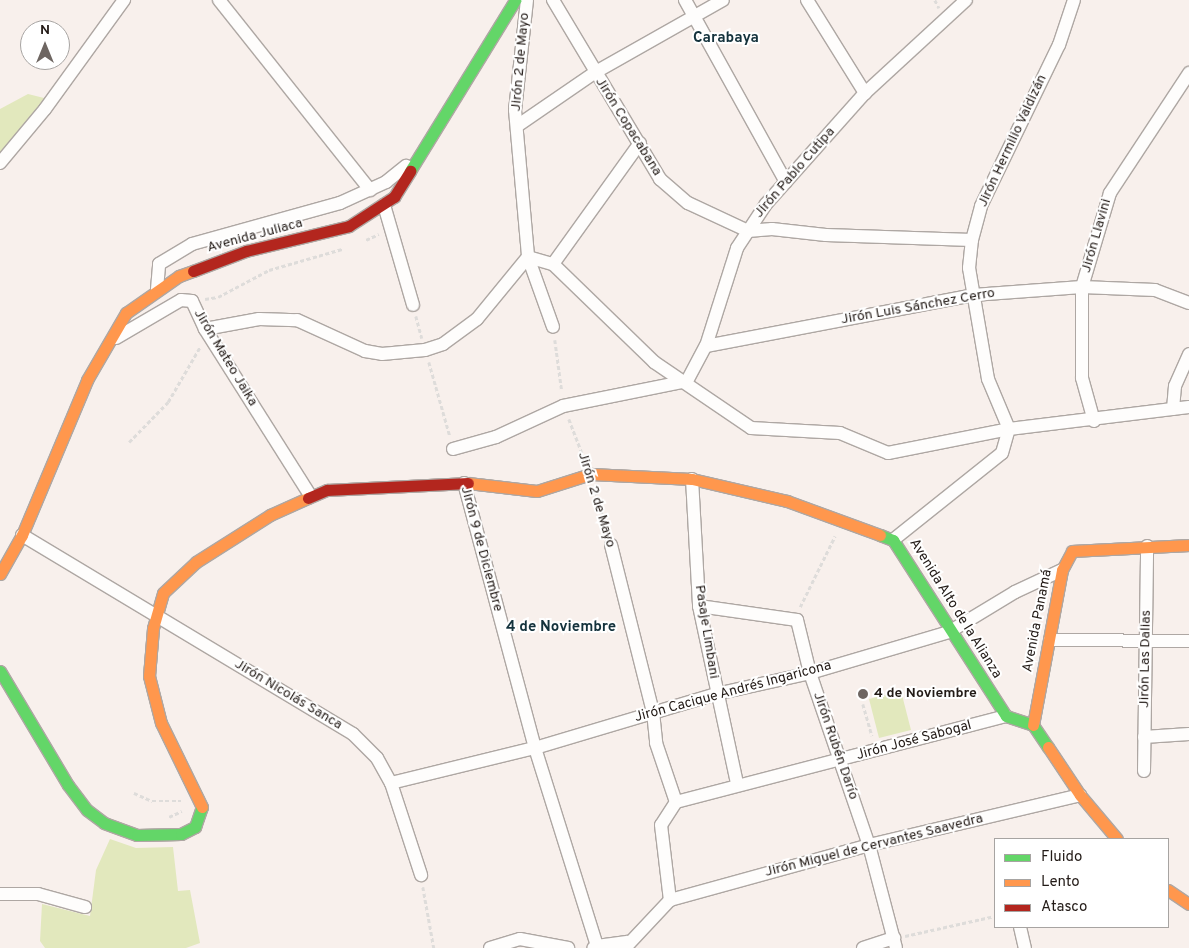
<!DOCTYPE html>
<html>
<head>
<meta charset="utf-8">
<style>
	body { margin:0 }
	#map { position:relative; width:1189px; height:948px; overflow:hidden; background:#f8f0ec; font-family:Overpass,sans-serif }
	div>[style] { position:absolute }
	[style*='--x'] { left:calc(var(--x)*1px); top:calc(var(--y)*1px); width:calc(var(--w)*1px); rotate:calc(var(--a)*1deg) }
	.green>* { inset:0; background:#e2e8bd }
	.path>* { height:2.5px; margin-top:-1.25px; transform-origin:0; background:repeating-linear-gradient(90deg,#dedcda 0 4px,transparent 0 6.5px) }
	.roads { filter:drop-shadow(1px 0 #aea7a3) drop-shadow(-1px 0 #aea7a3) drop-shadow(0 1px #aea7a3) drop-shadow(0 -1px #aea7a3) }
	.street>* { height:12px; margin:-6px; padding:0 6px; transform-origin:6px; border-radius:6px; background:#fefdfc }
	.fast>* { height:11px; margin:-5.5px; padding:0 5.5px; transform-origin:5.5px; border-radius:5.5px; background:#63d668 }
	.slow>* { height:11px; margin:-5.5px; padding:0 5.5px; transform-origin:5.5px; border-radius:5.5px; background:#ff974d }
	.jam>* { height:11px; margin:-5.5px; padding:0 5.5px; transform-origin:5.5px; border-radius:5.5px; background:#b3261e }
	.dots>* { width:14px; height:14px; translate:-50% -50%; box-sizing:border-box; border:2px solid #fff; border-radius:50% }
	span { translate:-50% -50%; white-space:nowrap; text-align:center; line-height:1.15; -webkit-text-stroke:4px #fff; paint-order:stroke }
	.street-label { font-size:14px; color:#231b17 }
	.poi-label { font-size:14px; color:#231b17; font-weight:700 }
	.left { translate:0 -50%; text-align:left }
	.neighbourhood-label { font-size:15px; color:#14323c; font-weight:700 }
	.legend { position:absolute; left:994px; top:838px; width:175px; height:90px; box-sizing:border-box; background:#fff; border:1px solid #a7a4a2; margin:0; padding:6px 9px; list-style:none; font-size:15px; color:#231b17 }
	.legend li { display:flex; align-items:center; gap:10px; height:25px }
	.legend b { width:25px; border:1px solid #a7a4a2 }
	.north { position:absolute; left:20px; top:20px; width:50px; height:50px; box-sizing:border-box; background:#fff; border:1px solid #a7a4a2; border-radius:50%; rotate:0deg; font-size:14px; font-weight:700; line-height:20px; text-align:center; color:#231b17 }
	.north::after { content:''; display:block; margin:auto; width:18px; height:22px; background:#6e6662; clip-path:polygon(50% 0,100% 100%,50% 72%,0 100%) }
</style>
</head>
<body>
<div id="map">
	<div class="green">
		<div style="clip-path:polygon(28px 94px,56px 101px,0 167px,0 109px)"></div>
		<div style="clip-path:polygon(901px 691px,911px 730px,879px 738px,869px 699px)"></div>
		<div style="clip-path:polygon(110px 839px,136px 848px,173px 847px,178px 891px,190px 890px,200px 943px,186px 948px,45px 948px,40px 941px,42px 904px,90px 916px,96px 870px)"></div>
	</div>
	<div class="path">
		<div style="--x:935;--y:0;--w:9;--a:63"></div>
		<div style="--x:366;--y:240;--w:14;--a:-25"></div>
		<div style="--x:205;--y:299;--w:13;--a:-9"></div>
		<div style="--x:218;--y:297;--w:58;--a:-27.9"></div>
		<div style="--x:269;--y:270;--w:76;--a:-16"></div>
		<div style="--x:416;--y:316;--w:23;--a:75"></div>
		<div style="--x:555;--y:340;--w:52;--a:82.3"></div>
		<div style="--x:429;--y:362;--w:77;--a:74.2"></div>
		<div style="--x:569;--y:419;--w:42;--a:69"></div>
		<div style="--x:129;--y:442;--w:56;--a:-45.7"></div>
		<div style="--x:168;--y:402;--w:64;--a:-59.8"></div>
		<div style="--x:596;--y:491;--w:42;--a:75"></div>
		<div style="--x:800;--y:607;--w:79;--a:-63.8"></div>
		<div style="--x:863;--y:704;--w:33;--a:74"></div>
		<div style="--x:134;--y:793;--w:20;--a:24"></div>
		<div style="--x:152;--y:801;--w:29;--a:0"></div>
		<div style="--x:169;--y:817;--w:14;--a:-25"></div>
		<div style="--x:423;--y:887;--w:62;--a:79.8"></div>
		<div style="--x:905;--y:936;--w:92;--a:-12.5"></div>
	</div>
	<div class="roads">
		<div class="street">
			<div style="--x:219;--y:0;--w:243;--a:51.5"></div>
			<div style="--x:527;--y:0;--w:111;--a:96.2"></div>
			<div style="--x:515;--y:110;--w:148;--a:84.9"></div>
			<div style="--x:528;--y:257;--w:74;--a:70.3"></div>
			<div style="--x:553;--y:0;--w:209;--a:59.1"></div>
			<div style="--x:660;--y:179;--w:37;--a:41"></div>
			<div style="--x:688;--y:203;--w:66;--a:25"></div>
			<div style="--x:748;--y:231;--w:24;--a:-5"></div>
			<div style="--x:772;--y:229;--w:54;--a:6.3"></div>
			<div style="--x:826;--y:235;--w:146;--a:2"></div>
			<div style="--x:685;--y:0;--w:208;--a:61"></div>
			<div style="--x:807;--y:0;--w:110;--a:58.1"></div>
			<div style="--x:517;--y:126;--w:93;--a:-34.5"></div>
			<div style="--x:594;--y:73;--w:148;--a:-29.5"></div>
			<div style="--x:0;--y:163;--w:70;--a:-50.2"></div>
			<div style="--x:45;--y:109;--w:135;--a:-54.1"></div>
			<div style="--x:384;--y:205;--w:104;--a:73.8"></div>
			<div style="--x:553;--y:264;--w:149;--a:-54.3"></div>
			<div style="--x:157;--y:289;--w:25;--a:-85"></div>
			<div style="--x:159;--y:264;--w:39;--a:-31"></div>
			<div style="--x:192;--y:244;--w:154;--a:-15.5"></div>
			<div style="--x:340;--y:203;--w:51;--a:-24.5"></div>
			<div style="--x:386;--y:182;--w:26;--a:-39"></div>
			<div style="--x:205;--y:329;--w:55;--a:-10.5"></div>
			<div style="--x:259;--y:319;--w:38;--a:2"></div>
			<div style="--x:297;--y:320;--w:75;--a:24.5"></div>
			<div style="--x:365;--y:351;--w:17;--a:10"></div>
			<div style="--x:382;--y:354;--w:43;--a:-5.3"></div>
			<div style="--x:425;--y:350;--w:19;--a:-18"></div>
			<div style="--x:443;--y:344;--w:42;--a:-36.3"></div>
			<div style="--x:477;--y:319;--w:80;--a:-50.6"></div>
			<div style="--x:528;--y:257;--w:26;--a:16"></div>
			<div style="--x:553;--y:264;--w:141;--a:44.1"></div>
			<div style="--x:654;--y:362;--w:117;--a:34.2"></div>
			<div style="--x:751;--y:428;--w:89;--a:3.2"></div>
			<div style="--x:840;--y:433;--w:52;--a:22.6"></div>
			<div style="--x:888;--y:453;--w:123;--a:-11.2"></div>
			<div style="--x:1009;--y:429;--w:181;--a:-7"></div>
			<div style="--x:116;--y:338;--w:75;--a:-30.3"></div>
			<div style="--x:181;--y:300;--w:11;--a:5"></div>
			<div style="--x:192;--y:301;--w:31;--a:65"></div>
			<div style="--x:205;--y:329;--w:196;--a:57.7"></div>
			<div style="--x:706;--y:346;--w:272;--a:-10.8"></div>
			<div style="--x:973;--y:295;--w:109;--a:-4.2"></div>
			<div style="--x:1082;--y:287;--w:73;--a:2.4"></div>
			<div style="--x:1155;--y:290;--w:36;--a:21"></div>
			<div style="--x:1173;--y:409;--w:23;--a:-85"></div>
			<div style="--x:1175;--y:386;--w:35;--a:-66"></div>
			<div style="--x:1094;--y:421;--w:45;--a:-105.6"></div>
			<div style="--x:1082;--y:378;--w:91;--a:-90"></div>
			<div style="--x:1082;--y:287;--w:98;--a:-73.4"></div>
			<div style="--x:1110;--y:193;--w:144;--a:-56.6"></div>
			<div style="--x:1009;--y:429;--w:54;--a:-112.8"></div>
			<div style="--x:988;--y:379;--w:113;--a:-99.7"></div>
			<div style="--x:969;--y:268;--w:28;--a:-84"></div>
			<div style="--x:972;--y:240;--w:35;--a:-75"></div>
			<div style="--x:981;--y:206;--w:179;--a:-64.2"></div>
			<div style="--x:1059;--y:45;--w:47;--a:-71.6"></div>
			<div style="--x:453;--y:449;--w:45;--a:-15.6"></div>
			<div style="--x:496;--y:437;--w:74;--a:-24.8"></div>
			<div style="--x:563;--y:406;--w:126;--a:-11.4"></div>
			<div style="--x:687;--y:381;--w:40;--a:-62"></div>
			<div style="--x:706;--y:346;--w:103;--a:-72.4"></div>
			<div style="--x:737;--y:248;--w:53;--a:-56.6"></div>
			<div style="--x:766;--y:204;--w:149;--a:-48.3"></div>
			<div style="--x:865;--y:93;--w:137;--a:-42.6"></div>
			<div style="--x:692;--y:479;--w:127;--a:86.8"></div>
			<div style="--x:699;--y:606;--w:181;--a:77.9"></div>
			<div style="--x:464;--y:483;--w:274;--a:75"></div>
			<div style="--x:535;--y:748;--w:207;--a:72.6"></div>
			<div style="--x:597;--y:946;--w:4;--a:153"></div>
			<div style="--x:22;--y:535;--w:386;--a:31"></div>
			<div style="--x:353;--y:734;--w:34;--a:45"></div>
			<div style="--x:377;--y:758;--w:29;--a:61"></div>
			<div style="--x:391;--y:783;--w:97;--a:71.9"></div>
			<div style="--x:893;--y:540;--w:139;--a:-38.6"></div>
			<div style="--x:1002;--y:453;--w:25;--a:-74"></div>
			<div style="--x:611;--y:545;--w:172;--a:75.9"></div>
			<div style="--x:653;--y:712;--w:31;--a:84"></div>
			<div style="--x:656;--y:743;--w:62;--a:71.3"></div>
			<div style="--x:676;--y:802;--w:27;--a:123"></div>
			<div style="--x:661;--y:825;--w:76;--a:83.2"></div>
			<div style="--x:670;--y:900;--w:66;--a:133.2"></div>
			<div style="--x:699;--y:606;--w:99;--a:8.1"></div>
			<div style="--x:797;--y:620;--w:55;--a:76.2"></div>
			<div style="--x:810;--y:673;--w:182;--a:71.1"></div>
			<div style="--x:869;--y:845;--w:106;--a:75.3"></div>
			<div style="--x:1050;--y:640;--w:139;--a:0.4"></div>
			<div style="--x:1144;--y:737;--w:45;--a:-3.8"></div>
			<div style="--x:1144;--y:771;--w:225;--a:-89.2"></div>
			<div style="--x:391;--y:783;--w:148;--a:-13.7"></div>
			<div style="--x:535;--y:748;--w:189;--a:-16.6"></div>
			<div style="--x:716;--y:694;--w:96;--a:-12.6"></div>
			<div style="--x:810;--y:673;--w:145;--a:-16.4"></div>
			<div style="--x:949;--y:632;--w:77;--a:-31.2"></div>
			<div style="--x:1015;--y:592;--w:52;--a:-25.1"></div>
			<div style="--x:676;--y:802;--w:341;--a:-14.6"></div>
			<div style="--x:0;--y:894;--w:38;--a:0"></div>
			<div style="--x:38;--y:894;--w:49;--a:15.5"></div>
			<div style="--x:670;--y:900;--w:206;--a:-15.4"></div>
			<div style="--x:869;--y:845;--w:217;--a:-13.3"></div>
			<div style="--x:1020;--y:927;--w:22;--a:77"></div>
			<div style="--x:597;--y:946;--w:30;--a:-8"></div>
			<div style="--x:490;--y:948;--w:31;--a:-17"></div>
			<div style="--x:520;--y:939;--w:49;--a:10.6"></div>
			<div style="--x:863;--y:948;--w:33;--a:-18"></div>
		</div>
		<div class="fast">
			<div style="--x:410;--y:171;--w:201;--a:-58.4"></div>
			<div style="--x:880;--y:535;--w:14;--a:21"></div>
			<div style="--x:893;--y:540;--w:209;--a:57.3"></div>
			<div style="--x:1006;--y:716;--w:28;--a:18"></div>
			<div style="--x:1033;--y:725;--w:27;--a:56"></div>
			<div style="--x:0;--y:671;--w:133;--a:59.2"></div>
			<div style="--x:68;--y:785;--w:31;--a:53"></div>
			<div style="--x:87;--y:810;--w:21;--a:37"></div>
			<div style="--x:104;--y:823;--w:35;--a:20"></div>
			<div style="--x:137;--y:835;--w:44;--a:-1.3"></div>
			<div style="--x:181;--y:834;--w:16;--a:-27"></div>
			<div style="--x:195;--y:827;--w:21;--a:-71"></div>
		</div>
		<div class="slow">
			<div style="--x:468;--y:483;--w:69;--a:6.6"></div>
			<div style="--x:537;--y:491;--w:57;--a:-17.5"></div>
			<div style="--x:591;--y:474;--w:101;--a:2.8"></div>
			<div style="--x:692;--y:479;--w:98;--a:13"></div>
			<div style="--x:787;--y:501;--w:99;--a:20.1"></div>
			<div style="--x:0;--y:574;--w:45;--a:-60.6"></div>
			<div style="--x:22;--y:535;--w:168;--a:-67.2"></div>
			<div style="--x:87;--y:380;--w:78;--a:-59.8"></div>
			<div style="--x:126;--y:313;--w:65;--a:-34.9"></div>
			<div style="--x:179;--y:276;--w:15;--a:-20"></div>
			<div style="--x:1033;--y:725;--w:158;--a:-79.4"></div>
			<div style="--x:1062;--y:570;--w:21;--a:-62"></div>
			<div style="--x:1072;--y:551;--w:117;--a:-2.9"></div>
			<div style="--x:1048;--y:747;--w:58;--a:56.3"></div>
			<div style="--x:1080;--y:795;--w:57;--a:49.9"></div>
			<div style="--x:202;--y:807;--w:93;--a:-116"></div>
			<div style="--x:161;--y:723;--w:49;--a:-104.3"></div>
			<div style="--x:149;--y:676;--w:48;--a:-85.2"></div>
			<div style="--x:153;--y:628;--w:36;--a:-74"></div>
			<div style="--x:163;--y:593;--w:45;--a:-43.2"></div>
			<div style="--x:196;--y:562;--w:88;--a:-32.4"></div>
			<div style="--x:270;--y:515;--w:42;--a:-24.1"></div>
			<div style="--x:1168;--y:890;--w:25;--a:34"></div>
		</div>
		<div class="jam">
			<div style="--x:193;--y:271;--w:57;--a:-20.7"></div>
			<div style="--x:246;--y:251;--w:106;--a:-13.6"></div>
			<div style="--x:349;--y:226;--w:54;--a:-32.8"></div>
			<div style="--x:394;--y:197;--w:31;--a:-58"></div>
			<div style="--x:308;--y:498;--w:21;--a:-23"></div>
			<div style="--x:327;--y:490;--w:141;--a:-2.8"></div>
		</div>
	</div>
	<div class="dots">
		<div style="left:863px;top:694px;background:#6e6662"></div>
	</div>
	<div class="street-label">
		<span style="left:521px;top:62px;rotate:-85deg">Jirón 2 de Mayo</span>
		<span style="left:628px;top:127px;rotate:58deg">Jirón Copacabana</span>
		<span style="left:1013px;top:141px;rotate:-65deg">Jirón Hermilio Valdizán</span>
		<span style="left:795px;top:173px;rotate:-49deg">Jirón Pablo Cutipa</span>
		<span style="left:255px;top:236px;rotate:-15deg">Avenida Juliaca</span>
		<span style="left:1097px;top:236px;rotate:-74deg">Jirón Llavini</span>
		<span style="left:918px;top:307px;rotate:-10deg">Jirón Luis Sánchez Cerro</span>
		<span style="left:225px;top:358px;rotate:59deg">Jirón Mateo Jaika</span>
		<span style="left:596px;top:500px;rotate:73deg">Jirón 2 de Mayo</span>
		<span style="left:481px;top:549px;rotate:75deg">Jirón 9 de Diciembre</span>
		<span style="left:955px;top:609px;rotate:58deg">Avenida Alto de la Alianza</span>
		<span style="left:1038px;top:621px;rotate:-79deg">Avenida Panamá</span>
		<span style="left:706px;top:632px;rotate:81deg">Pasaje Limbani</span>
		<span style="left:1146px;top:659px;rotate:-89deg">Jirón Las Dalias</span>
		<span style="left:733px;top:692px;rotate:-15deg">Jirón Cacique Andrés Ingaricona</span>
		<span style="left:288px;top:695px;rotate:31deg">Jirón Nicolás Sanca</span>
		<span style="left:914px;top:741px;rotate:-15deg">Jirón José Sabogal</span>
		<span style="left:835px;top:746px;rotate:71deg">Jirón Rubén Darío</span>
		<span style="left:874px;top:846px;rotate:-14deg">Jirón Miguel de Cervantes Saavedra</span>
	</div>
	<div class="poi-label">
		<span class="left" style="left:874px;top:694px">4 de Noviembre</span>
	</div>
	<div class="neighbourhood-label">
		<span style="left:726px;top:39px">Carabaya</span>
		<span style="left:561px;top:628px">4 de Noviembre</span>
	</div>
	<ul class="legend">
	<li><b style="height:6px;background:#63d668"></b>Fluido</li>
	<li><b style="height:6px;background:#ff974d"></b>Lento</li>
	<li><b style="height:6px;background:#b3261e"></b>Atasco</li>
	</ul>
	<div class="north">N</div>
</div>
</body>
</html>
